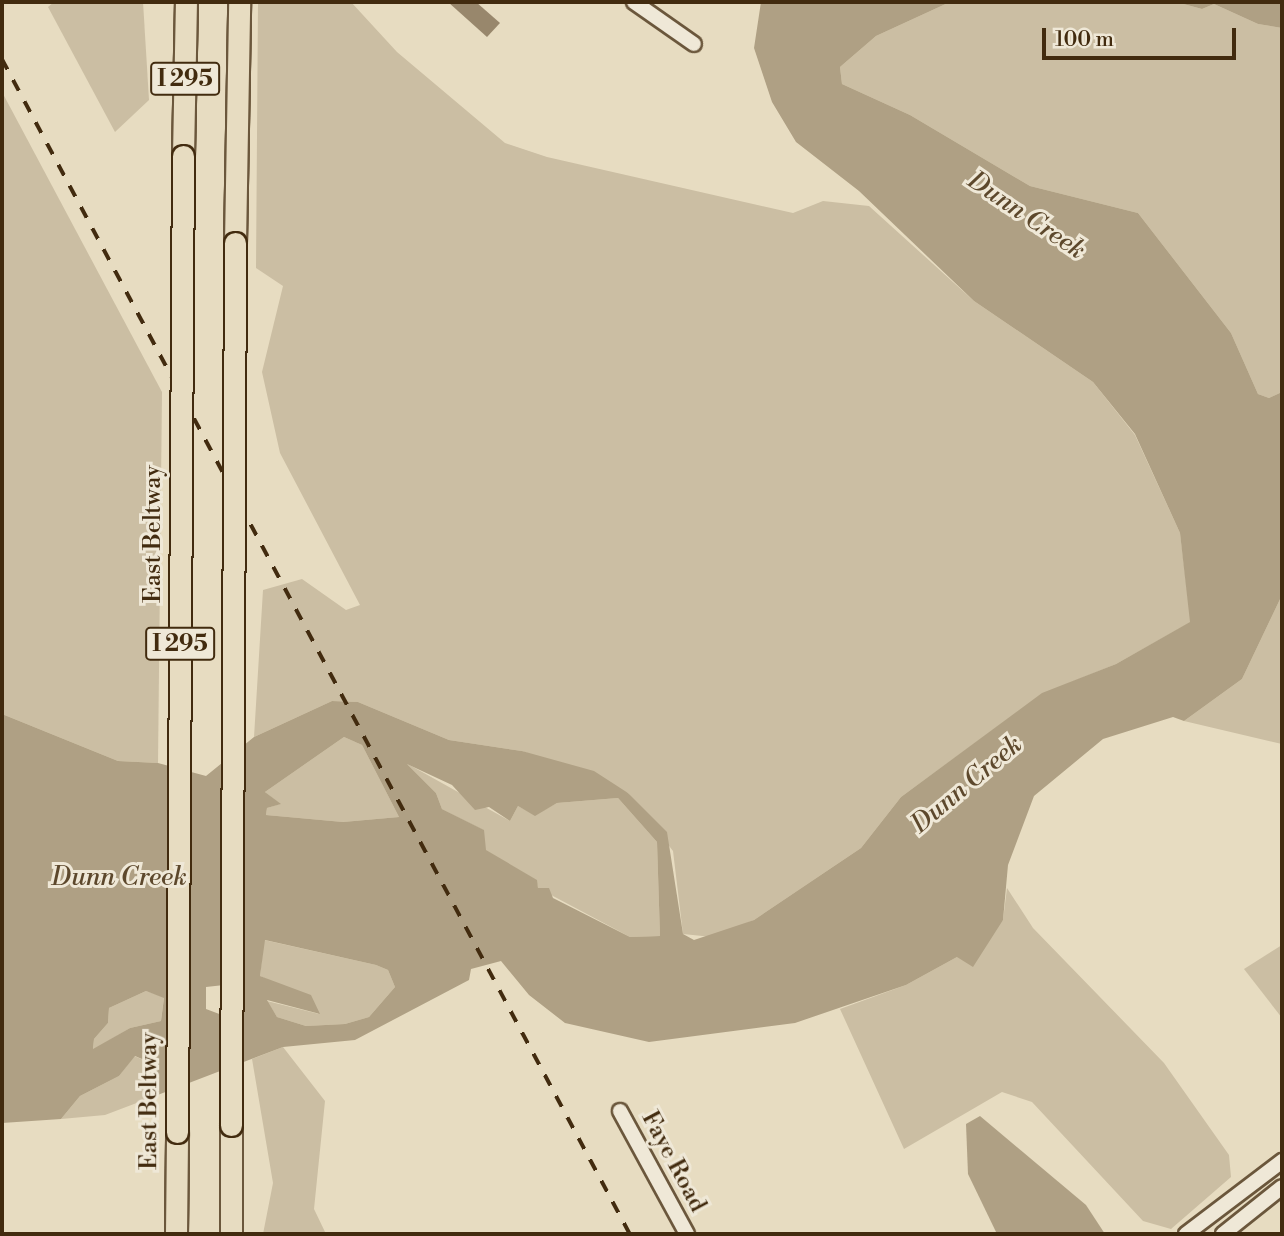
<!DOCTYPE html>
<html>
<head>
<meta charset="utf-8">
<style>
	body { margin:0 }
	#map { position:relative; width:1284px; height:1236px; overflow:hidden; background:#e7dcc1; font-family:"Libre Bodoni",serif }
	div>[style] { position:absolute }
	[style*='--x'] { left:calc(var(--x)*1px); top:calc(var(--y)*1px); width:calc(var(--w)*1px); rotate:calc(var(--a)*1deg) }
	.green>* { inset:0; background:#cbbea3 }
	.water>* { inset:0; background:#afa084 }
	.building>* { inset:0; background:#98876c }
	.roads { filter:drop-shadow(2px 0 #6b573c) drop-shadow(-2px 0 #6b573c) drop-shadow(0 2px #6b573c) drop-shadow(0 -2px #6b573c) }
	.minor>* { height:14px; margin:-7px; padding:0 7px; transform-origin:7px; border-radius:7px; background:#efe8d7 }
	.highway>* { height:21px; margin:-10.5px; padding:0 10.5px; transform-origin:10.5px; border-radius:10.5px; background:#e7dcc1 }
	.rail>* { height:3.5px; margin-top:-1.75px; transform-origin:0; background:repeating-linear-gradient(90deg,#422b0f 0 12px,transparent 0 24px) }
	.bridges { filter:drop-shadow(2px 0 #422b0f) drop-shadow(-2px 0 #422b0f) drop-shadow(0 2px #422b0f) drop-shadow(0 -2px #422b0f) }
	.highway-bridge>* { height:21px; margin:-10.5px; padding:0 10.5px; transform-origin:10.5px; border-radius:10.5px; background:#e7dcc1 }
	span { translate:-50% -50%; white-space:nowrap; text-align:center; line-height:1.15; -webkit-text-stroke:6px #efe8d7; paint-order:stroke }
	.shield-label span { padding:2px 5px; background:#efe8d7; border:2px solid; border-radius:5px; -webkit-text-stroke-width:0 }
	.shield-label { font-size:23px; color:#422b0f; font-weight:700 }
	.street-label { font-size:24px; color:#422b0f }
	.water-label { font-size:26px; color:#5d482c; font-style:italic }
	.frame { position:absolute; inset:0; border:4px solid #422b0f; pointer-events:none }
	.scale { position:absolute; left:1042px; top:28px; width:194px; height:32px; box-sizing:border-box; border:4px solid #422b0f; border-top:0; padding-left:9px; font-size:21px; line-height:24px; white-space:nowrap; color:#422b0f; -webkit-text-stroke:5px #efe8d7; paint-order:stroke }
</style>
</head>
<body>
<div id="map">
	<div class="green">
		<div style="clip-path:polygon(54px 2px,143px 2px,149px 100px,115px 132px,48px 7px)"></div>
		<div style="clip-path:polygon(258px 2px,351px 2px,397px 52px,505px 143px,547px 157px,793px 213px,823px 201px,869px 206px,974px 301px,1093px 382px,1135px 435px,1180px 533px,1191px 622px,1116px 664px,1042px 694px,901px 797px,861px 848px,754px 920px,712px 937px,683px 934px,673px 851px,628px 793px,522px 751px,449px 740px,358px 702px,332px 701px,254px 737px,263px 590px,302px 579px,346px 610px,360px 605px,280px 453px,262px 372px,283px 286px,256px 268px)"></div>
		<div style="clip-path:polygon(950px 2px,1176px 2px,1202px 9px,1214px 4px,1258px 24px,1282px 28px,1282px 392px,1269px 398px,1258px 394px,1231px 333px,1138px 213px,1030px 186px,910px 115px,842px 84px,840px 67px,876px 36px)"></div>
		<div style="clip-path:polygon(2px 92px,162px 392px,158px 763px,118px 761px,2px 714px)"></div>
		<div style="clip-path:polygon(1282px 595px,1282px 744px,1184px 721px,1242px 679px)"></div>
		<div style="clip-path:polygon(344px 737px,362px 745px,399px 817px,343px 822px,266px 815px,267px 808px,280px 804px,265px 792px)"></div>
		<div style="clip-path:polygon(406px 763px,510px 821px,518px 806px,535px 815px,557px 803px,618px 798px,657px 842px,660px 936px,630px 937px,538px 888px,536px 880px,485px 850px,483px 830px,442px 809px,436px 793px)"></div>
		<div style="clip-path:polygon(1007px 888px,1033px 928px,1164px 1063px,1229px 1155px,1231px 1177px,1171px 1229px,1143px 1221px,1032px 1102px,1002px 1092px,904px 1149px,840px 1009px,906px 985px,957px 957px,1003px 920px)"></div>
		<div style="clip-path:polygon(264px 940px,376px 965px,388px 970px,395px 987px,369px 1017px,345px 1024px,306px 1026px,277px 1017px,267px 1001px,319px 1014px,301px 995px,260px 976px)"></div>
		<div style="clip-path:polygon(1282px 945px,1282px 1018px,1244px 969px)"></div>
		<div style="clip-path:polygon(146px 991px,164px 997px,161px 1021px,130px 1028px,93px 1050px,94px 1039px,108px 1023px,109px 1008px)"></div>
		<div style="clip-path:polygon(283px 1047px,325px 1101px,314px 1209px,326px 1234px,263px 1234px,273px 1183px,252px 1059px)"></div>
		<div style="clip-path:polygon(134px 1056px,156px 1065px,143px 1081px,155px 1096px,105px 1115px,61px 1119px,80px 1096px,119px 1076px)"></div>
	</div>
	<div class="water">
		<div style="clip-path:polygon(evenodd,761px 2px,950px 2px,876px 36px,840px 67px,842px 84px,910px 115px,1030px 186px,1138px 213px,1231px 333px,1258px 394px,1269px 398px,1282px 392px,1282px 595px,1242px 679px,1184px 721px,1173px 717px,1103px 739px,1034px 796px,1008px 865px,1003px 920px,973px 967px,957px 957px,906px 985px,795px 1023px,649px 1042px,565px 1023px,529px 995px,501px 961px,471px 969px,469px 980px,355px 1040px,283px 1047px,155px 1096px,143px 1081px,156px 1065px,135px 1056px,119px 1076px,80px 1096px,61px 1119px,2px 1123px,2px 714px,118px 761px,158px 763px,206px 776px,254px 737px,332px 701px,358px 702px,449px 740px,522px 751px,594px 771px,628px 793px,667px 832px,683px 934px,694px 940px,754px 920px,861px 848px,901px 797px,1042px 693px,1116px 664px,1190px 622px,1180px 533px,1135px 434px,1093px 382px,974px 301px,859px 191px,796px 142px,772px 102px,754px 48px,761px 2px,344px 737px,362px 745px,399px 817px,343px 822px,266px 815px,267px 808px,281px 804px,265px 792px,344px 737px,761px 2px,407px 764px,452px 785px,475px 810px,489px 807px,510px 821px,518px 806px,535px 816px,557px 803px,618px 798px,657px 842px,660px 936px,630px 937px,553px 898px,549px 888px,538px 888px,537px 880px,486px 850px,484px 830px,442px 809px,436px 793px,407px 764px,761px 2px,265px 940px,376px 965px,388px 970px,395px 987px,369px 1017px,345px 1024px,306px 1026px,277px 1017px,267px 1000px,320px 1014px,311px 995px,260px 976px,265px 940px,761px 2px,224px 985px,222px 1015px,206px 1009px,206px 987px,224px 985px,761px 2px,146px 991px,164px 998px,161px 1021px,130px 1028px,93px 1049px,94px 1039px,108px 1023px,109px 1008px,146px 991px)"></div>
		<div style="clip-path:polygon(1176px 2px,1282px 2px,1282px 28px,1258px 24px,1214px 4px,1202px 9px)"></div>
		<div style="clip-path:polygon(980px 1116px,1086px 1205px,1105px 1234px,997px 1234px,968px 1174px,966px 1124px)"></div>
	</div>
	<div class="building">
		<div style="clip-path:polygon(448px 2px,476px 2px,500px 23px,487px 37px)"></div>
	</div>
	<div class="roads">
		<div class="minor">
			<div style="--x:634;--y:2;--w:73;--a:35"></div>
			<div style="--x:620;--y:1111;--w:140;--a:61.4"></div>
			<div style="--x:1186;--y:1234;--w:121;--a:-37.2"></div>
			<div style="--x:1223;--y:1234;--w:75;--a:-38.5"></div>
		</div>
		<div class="highway">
			<div style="--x:183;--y:156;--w:154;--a:-88.9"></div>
			<div style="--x:235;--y:243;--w:241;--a:-89"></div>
			<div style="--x:176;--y:1234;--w:102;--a:-89.4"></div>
			<div style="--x:231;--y:1234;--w:109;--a:-90"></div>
		</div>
	</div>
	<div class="rail">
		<div style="--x:2;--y:59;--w:1332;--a:61.88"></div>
	</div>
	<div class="bridges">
		<div class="highway-bridge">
			<div style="--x:231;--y:1125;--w:882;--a:-89.74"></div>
			<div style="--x:177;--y:1132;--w:976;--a:-89.65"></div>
		</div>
	</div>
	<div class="shield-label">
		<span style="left:185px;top:79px">I 295</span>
		<span style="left:180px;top:644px">I 295</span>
	</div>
	<div class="street-label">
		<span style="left:154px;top:534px;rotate:-90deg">East Beltway</span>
		<span style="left:150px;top:1101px;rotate:-90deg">East Beltway</span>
		<span style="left:673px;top:1162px;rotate:62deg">Faye Road</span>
	</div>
	<div class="water-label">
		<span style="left:1026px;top:216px;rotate:34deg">Dunn Creek</span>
		<span style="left:967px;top:785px;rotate:-40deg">Dunn Creek</span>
		<span style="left:119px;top:878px">Dunn Creek</span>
	</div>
	<div class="frame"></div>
	<div class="scale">100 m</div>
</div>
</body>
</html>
